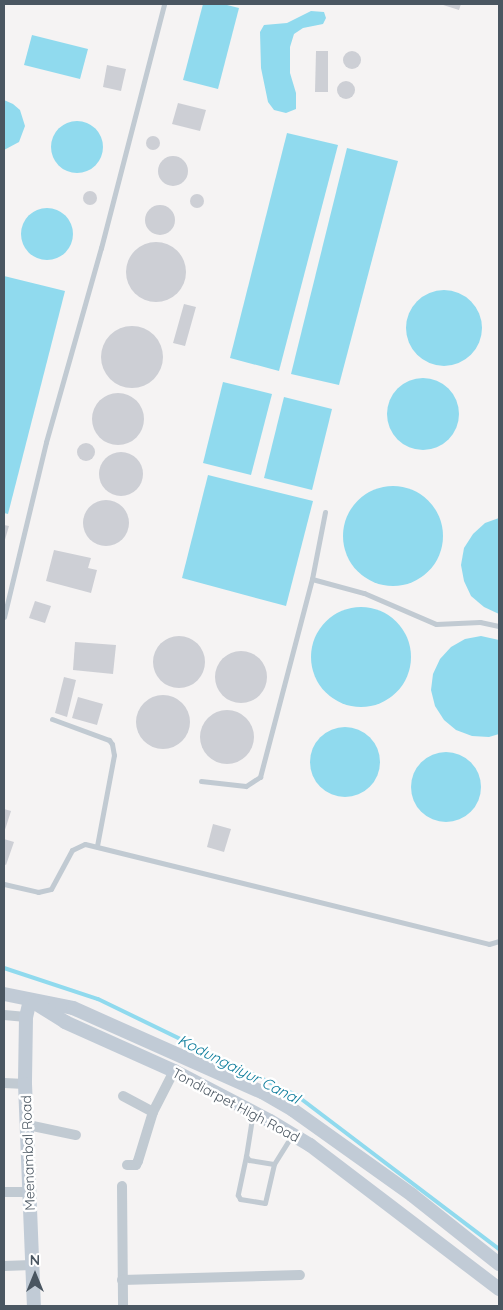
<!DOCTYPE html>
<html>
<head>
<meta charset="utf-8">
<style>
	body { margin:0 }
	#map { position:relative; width:503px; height:1310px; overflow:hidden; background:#f5f3f3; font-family:Quicksand,sans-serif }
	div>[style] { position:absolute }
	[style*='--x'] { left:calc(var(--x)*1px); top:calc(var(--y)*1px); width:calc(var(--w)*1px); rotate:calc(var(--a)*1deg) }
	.water>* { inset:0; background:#90daee }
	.round { border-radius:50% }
	.stream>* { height:4px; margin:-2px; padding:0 2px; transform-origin:2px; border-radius:2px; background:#90daee }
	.building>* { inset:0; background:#cdcfd5 }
	.lane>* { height:5px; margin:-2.5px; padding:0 2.5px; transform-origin:2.5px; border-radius:2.5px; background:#c1cad2 }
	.street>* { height:10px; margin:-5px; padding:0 5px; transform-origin:5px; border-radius:5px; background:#c1cad2 }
	.secondary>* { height:14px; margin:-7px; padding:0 7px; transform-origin:7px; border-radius:7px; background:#c1cbd6 }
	span { translate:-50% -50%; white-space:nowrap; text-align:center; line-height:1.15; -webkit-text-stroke:5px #fff; paint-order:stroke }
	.street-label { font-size:14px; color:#4a5661 }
	.water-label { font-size:15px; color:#0c7c9b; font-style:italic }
	.frame { position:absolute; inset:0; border:5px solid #4a5661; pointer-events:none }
	.north { position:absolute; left:10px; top:1250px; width:50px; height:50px; -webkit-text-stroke:4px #fff; paint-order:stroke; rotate:0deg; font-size:14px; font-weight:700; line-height:20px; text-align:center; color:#4a5661 }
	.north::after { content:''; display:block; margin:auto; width:18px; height:22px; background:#4a5661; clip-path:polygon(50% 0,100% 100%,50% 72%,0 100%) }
</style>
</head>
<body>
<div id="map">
	<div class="water">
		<div style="clip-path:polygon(203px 4px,223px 4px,239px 8px,218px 89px,183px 80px)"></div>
		<div style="clip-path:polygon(311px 11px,324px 12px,326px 18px,323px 24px,303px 28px,294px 34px,290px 47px,290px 73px,296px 93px,296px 109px,286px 113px,274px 110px,268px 102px,261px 68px,260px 32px,264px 25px,287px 23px)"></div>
		<div style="clip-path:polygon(32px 35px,88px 49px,80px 79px,24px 65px)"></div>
		<div style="clip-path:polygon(4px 100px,13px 104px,20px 110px,25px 126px,19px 142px,4px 150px)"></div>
		<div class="round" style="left:51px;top:121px;width:52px;height:52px"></div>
		<div style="clip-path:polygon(287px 133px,338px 145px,279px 371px,230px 358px)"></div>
		<div style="clip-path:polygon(347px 148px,398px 161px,339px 385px,291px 374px)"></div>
		<div class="round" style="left:21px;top:208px;width:52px;height:52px"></div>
		<div style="clip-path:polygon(4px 276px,65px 291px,8px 514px,4px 513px)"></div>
		<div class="round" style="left:406px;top:290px;width:76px;height:76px"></div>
		<div class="round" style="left:387px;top:378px;width:72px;height:72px"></div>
		<div style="clip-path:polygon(223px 382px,272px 394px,251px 475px,203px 463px)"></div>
		<div style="clip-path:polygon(284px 397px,332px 409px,312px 490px,264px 478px)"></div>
		<div style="clip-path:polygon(208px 475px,313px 501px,286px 606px,182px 578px)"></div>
		<div class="round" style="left:343px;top:486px;width:100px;height:100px"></div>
		<div style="clip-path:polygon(499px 518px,499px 614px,484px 607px,471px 596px,464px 581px,461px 565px,464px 548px,473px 534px,485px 523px)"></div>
		<div class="round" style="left:311px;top:607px;width:100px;height:100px"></div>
		<div style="clip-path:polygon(481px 636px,499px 640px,499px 734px,489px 737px,472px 736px,456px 730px,444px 720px,435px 706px,431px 690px,433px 674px,440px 659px,451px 647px,465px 639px)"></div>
		<div class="round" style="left:310px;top:727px;width:70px;height:70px"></div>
		<div class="round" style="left:411px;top:752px;width:70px;height:70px"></div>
	</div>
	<div class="stream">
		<div style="--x:4;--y:968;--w:99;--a:18.3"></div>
		<div style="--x:98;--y:999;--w:220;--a:25.9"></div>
		<div style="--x:296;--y:1095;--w:255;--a:37.2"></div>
	</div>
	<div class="building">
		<div style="clip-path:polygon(440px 4px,461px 4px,459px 10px)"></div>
		<div class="round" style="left:343px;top:51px;width:18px;height:18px"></div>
		<div style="clip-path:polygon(316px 51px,328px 51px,328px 92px,315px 92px)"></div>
		<div style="clip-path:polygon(107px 65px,126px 69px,121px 91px,103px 87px)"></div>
		<div class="round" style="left:337px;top:81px;width:18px;height:18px"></div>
		<div style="clip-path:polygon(178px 103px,206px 110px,200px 131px,172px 124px)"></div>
		<div class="round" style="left:146px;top:136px;width:14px;height:14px"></div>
		<div class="round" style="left:158px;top:156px;width:30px;height:30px"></div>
		<div class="round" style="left:83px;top:191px;width:14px;height:14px"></div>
		<div class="round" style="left:190px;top:194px;width:14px;height:14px"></div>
		<div class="round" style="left:145px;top:205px;width:30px;height:30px"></div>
		<div class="round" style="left:126px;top:242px;width:60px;height:60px"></div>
		<div style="clip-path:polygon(184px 304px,196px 307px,185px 346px,173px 343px)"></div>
		<div class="round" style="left:101px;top:326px;width:62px;height:62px"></div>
		<div class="round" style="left:92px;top:393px;width:52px;height:52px"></div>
		<div class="round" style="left:77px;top:443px;width:18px;height:18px"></div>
		<div class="round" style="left:99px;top:452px;width:44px;height:44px"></div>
		<div class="round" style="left:83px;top:500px;width:46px;height:46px"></div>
		<div style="clip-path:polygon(4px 525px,9px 526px,4px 543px)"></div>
		<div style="clip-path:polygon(54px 550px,91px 558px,88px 568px,97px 570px,91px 593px,46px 581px)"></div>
		<div style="clip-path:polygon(35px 601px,51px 606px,45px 623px,29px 618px)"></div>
		<div class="round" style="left:153px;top:636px;width:52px;height:52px"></div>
		<div style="clip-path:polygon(75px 642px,116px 645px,113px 674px,73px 670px)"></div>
		<div class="round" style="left:215px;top:651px;width:52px;height:52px"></div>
		<div style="clip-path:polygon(64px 677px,76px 680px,67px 717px,55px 713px)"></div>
		<div class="round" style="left:136px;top:695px;width:54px;height:54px"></div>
		<div style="clip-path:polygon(78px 697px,103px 704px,97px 725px,72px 718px)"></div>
		<div class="round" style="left:200px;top:710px;width:54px;height:54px"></div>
		<div style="clip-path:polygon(4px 809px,11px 811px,4px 833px)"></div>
		<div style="clip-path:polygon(213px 824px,231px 829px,224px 852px,207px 847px)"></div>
		<div style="clip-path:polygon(4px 839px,14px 842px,6px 865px,4px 864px)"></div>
	</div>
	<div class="lane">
		<div style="--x:325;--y:512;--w:68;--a:101"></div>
		<div style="--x:312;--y:579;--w:54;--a:15.1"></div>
		<div style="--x:364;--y:593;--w:78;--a:23.3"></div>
		<div style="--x:436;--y:624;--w:44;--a:-2.6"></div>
		<div style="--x:480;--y:622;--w:19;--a:12"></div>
		<div style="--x:4;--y:617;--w:180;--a:-76.5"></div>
		<div style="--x:46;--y:442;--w:202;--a:-74.2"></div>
		<div style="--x:101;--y:248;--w:252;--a:-75.5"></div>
		<div style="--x:52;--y:719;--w:61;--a:20.2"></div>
		<div style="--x:109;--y:740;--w:5;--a:53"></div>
		<div style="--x:112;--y:744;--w:11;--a:80"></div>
		<div style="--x:114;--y:755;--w:93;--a:100.6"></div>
		<div style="--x:201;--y:781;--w:45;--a:6.3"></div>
		<div style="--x:246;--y:786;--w:17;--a:-33"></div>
		<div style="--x:260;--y:777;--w:205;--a:-75.3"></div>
		<div style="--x:4;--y:884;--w:35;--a:13"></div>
		<div style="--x:38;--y:892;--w:13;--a:-13"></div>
		<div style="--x:51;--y:889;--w:44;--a:-61.7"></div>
		<div style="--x:72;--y:850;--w:14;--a:-25"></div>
		<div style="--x:85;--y:844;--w:416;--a:13.9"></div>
		<div style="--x:489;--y:944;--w:10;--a:-17"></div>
		<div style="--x:253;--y:1112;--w:45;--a:99"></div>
		<div style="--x:246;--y:1156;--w:5;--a:53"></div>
		<div style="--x:249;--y:1160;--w:25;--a:9"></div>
		<div style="--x:274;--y:1164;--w:34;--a:-58"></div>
		<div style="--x:246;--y:1156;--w:40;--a:102"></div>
		<div style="--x:238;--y:1195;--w:4;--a:63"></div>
		<div style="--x:240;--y:1199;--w:25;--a:9"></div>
		<div style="--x:265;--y:1203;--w:40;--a:-77"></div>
	</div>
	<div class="street">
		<div style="--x:4;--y:1015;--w:22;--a:5"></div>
		<div style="--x:4;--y:1083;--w:21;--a:3"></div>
		<div style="--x:123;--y:1096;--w:34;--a:28"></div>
		<div style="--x:28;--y:1125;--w:49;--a:11.8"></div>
		<div style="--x:127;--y:1165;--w:9;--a:0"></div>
		<div style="--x:136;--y:1165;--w:4;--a:-63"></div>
		<div style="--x:138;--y:1161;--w:51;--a:-73"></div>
		<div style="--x:153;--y:1112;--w:46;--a:-62.9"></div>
		<div style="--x:122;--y:1186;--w:120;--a:89.5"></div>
		<div style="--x:4;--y:1192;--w:24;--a:0"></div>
		<div style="--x:4;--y:1266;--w:28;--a:-2"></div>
		<div style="--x:122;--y:1280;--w:178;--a:-1.6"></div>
	</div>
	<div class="secondary">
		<div style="--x:4;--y:994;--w:70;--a:11.5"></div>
		<div style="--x:73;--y:1008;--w:207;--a:24"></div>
		<div style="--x:262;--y:1092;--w:36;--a:30"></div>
		<div style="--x:293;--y:1110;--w:146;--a:35.5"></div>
		<div style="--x:412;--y:1195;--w:111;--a:38.4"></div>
		<div style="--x:30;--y:1000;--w:17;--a:103"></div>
		<div style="--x:26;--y:1017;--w:67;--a:90.9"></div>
		<div style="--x:25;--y:1084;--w:222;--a:87.7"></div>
		<div style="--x:35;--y:1003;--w:36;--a:32"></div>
		<div style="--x:65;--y:1022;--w:120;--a:24.2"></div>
		<div style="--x:174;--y:1071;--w:108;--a:27.5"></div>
		<div style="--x:270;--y:1121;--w:47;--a:31"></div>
		<div style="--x:310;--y:1145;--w:238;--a:37.3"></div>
	</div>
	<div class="street-label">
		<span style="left:236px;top:1105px;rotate:28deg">Tondiarpet High Road</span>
		<span style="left:28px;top:1153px;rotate:-92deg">Meenambal Road</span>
	</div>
	<div class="water-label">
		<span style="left:239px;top:1069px;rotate:27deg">Kodungaiyur Canal</span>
	</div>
	<div class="frame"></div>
	<div class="north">N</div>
</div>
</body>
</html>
